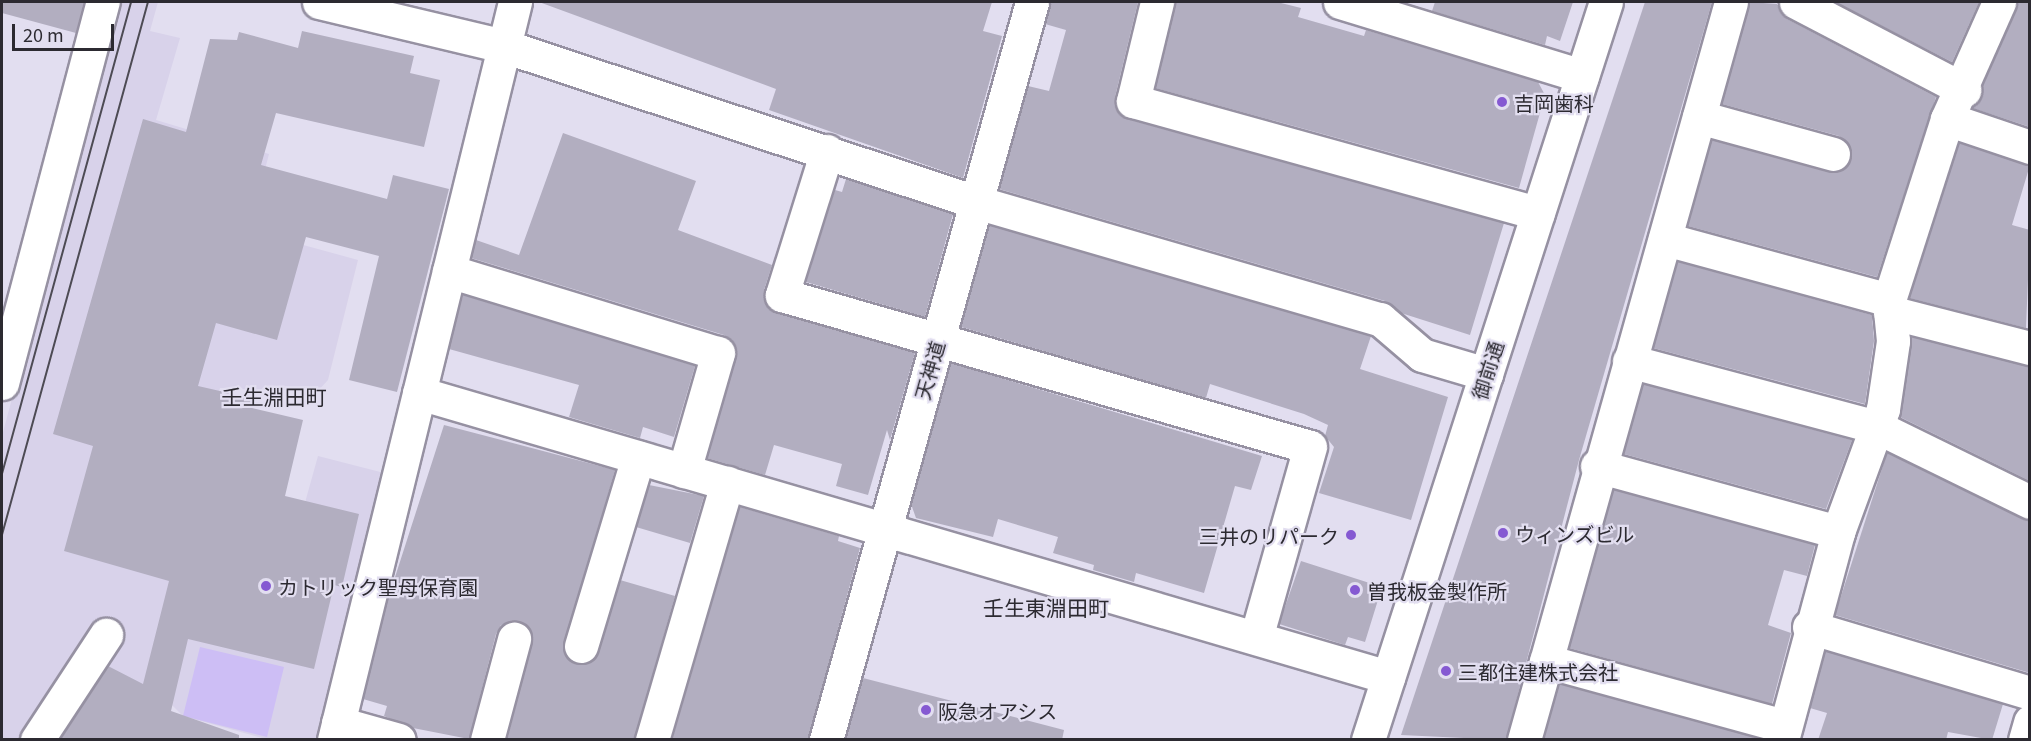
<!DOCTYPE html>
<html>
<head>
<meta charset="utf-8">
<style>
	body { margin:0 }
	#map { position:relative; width:2031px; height:741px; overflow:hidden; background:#e2def0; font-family:Georgia,"Noto Sans JP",serif }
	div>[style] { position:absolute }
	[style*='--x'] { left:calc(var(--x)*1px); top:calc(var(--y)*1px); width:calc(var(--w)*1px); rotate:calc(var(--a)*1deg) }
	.built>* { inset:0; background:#d8d2ea }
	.green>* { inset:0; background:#cdbef5 }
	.building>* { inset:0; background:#b2aec0 }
	.roads { filter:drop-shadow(2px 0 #9691a2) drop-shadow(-2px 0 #9691a2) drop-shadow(0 2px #9691a2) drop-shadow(0 -2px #9691a2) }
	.minor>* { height:33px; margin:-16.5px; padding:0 16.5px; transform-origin:16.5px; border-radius:16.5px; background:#fff }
	.tram>* { height:1.5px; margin:-0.75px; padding:0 0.75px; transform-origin:0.75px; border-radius:0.75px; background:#4d4b54 }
	.dots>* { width:16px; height:16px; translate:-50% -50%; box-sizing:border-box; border:3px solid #e2def0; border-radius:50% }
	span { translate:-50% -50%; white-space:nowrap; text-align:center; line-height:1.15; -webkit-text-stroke:4.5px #e2def0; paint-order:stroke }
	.poi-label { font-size:20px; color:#2c2a31 }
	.left { translate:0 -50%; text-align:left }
	.right { translate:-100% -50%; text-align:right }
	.street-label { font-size:20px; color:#2c2a31 }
	.neighbourhood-label { font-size:21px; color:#2c2a31 }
	.frame { position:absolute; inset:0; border:3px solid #2c2a31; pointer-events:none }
	.scale { position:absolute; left:12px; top:24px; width:102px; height:27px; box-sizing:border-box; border:3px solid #2c2a31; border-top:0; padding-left:8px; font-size:18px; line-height:21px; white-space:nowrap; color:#2c2a31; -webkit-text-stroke:4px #e2def0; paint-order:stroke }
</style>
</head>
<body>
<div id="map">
	<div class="built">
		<div style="clip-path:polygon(118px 2px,158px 2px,150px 31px,180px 38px,156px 120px,269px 154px,249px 230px,358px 260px,328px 380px,316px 393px,220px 388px,191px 493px,301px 517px,318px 456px,392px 475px,333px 739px,266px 739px,183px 716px,169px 702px,107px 739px,2px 740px,2px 436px)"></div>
	</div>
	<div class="green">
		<div style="clip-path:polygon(200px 647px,284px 667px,267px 737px,183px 716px)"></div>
	</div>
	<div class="building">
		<div style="clip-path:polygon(2px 2px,84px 2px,76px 33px,2px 13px)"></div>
		<div style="clip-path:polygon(539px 2px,992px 2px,983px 31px,1002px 36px,963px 178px,769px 110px,776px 89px)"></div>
		<div style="clip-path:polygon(1050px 2px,1138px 2px,1115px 97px,1119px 114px,1127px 119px,1504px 223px,1470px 335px,1401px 313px,1385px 301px,999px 189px,1028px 86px,1049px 91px,1066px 30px,1045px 24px)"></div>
		<div style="clip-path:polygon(1175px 2px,1277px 2px,1301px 8px,1298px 17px,1364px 36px,1366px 30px,1538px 82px,1545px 95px,1519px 188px,1155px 88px)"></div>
		<div style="clip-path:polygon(1435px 2px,1573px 2px,1560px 41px,1547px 36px,1545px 45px,1432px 11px)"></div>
		<div style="clip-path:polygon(1645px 2px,1712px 2px,1579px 460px,1506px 740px,1401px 735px)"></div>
		<div style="clip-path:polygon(1749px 2px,1777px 4px,1787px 19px,1936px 97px,1877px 277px,1688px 226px,1712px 140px,1828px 172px,1838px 172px,1851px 160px,1851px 149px,1839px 136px,1722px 104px)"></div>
		<div style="clip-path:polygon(1835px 2px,1979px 2px,1952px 62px)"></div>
		<div style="clip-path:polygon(2017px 2px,2030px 2px,2030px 127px,1972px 108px)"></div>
		<div style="clip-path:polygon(302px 31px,414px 56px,410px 73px,440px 80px,424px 147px,276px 113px,261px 165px,387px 199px,393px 175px,449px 189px,397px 392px,349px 380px,379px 256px,306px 237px,277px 340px,216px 323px,198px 386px,255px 399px,252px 408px,303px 420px,285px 496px,359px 514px,342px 587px,334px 585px,314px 669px,188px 639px,171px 711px,239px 735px,239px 740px,60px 740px,108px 666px,143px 684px,169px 581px,64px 551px,93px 446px,53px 434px,143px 119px,186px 132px,210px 39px,237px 40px,239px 32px,298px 48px)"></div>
		<div style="clip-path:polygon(563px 133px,696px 181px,678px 230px,772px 265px,764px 290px,769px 308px,915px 353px,890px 440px,887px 430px,868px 495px,836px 486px,842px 464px,774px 445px,765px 475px,707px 458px,736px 358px,732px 341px,724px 335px,471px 258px,476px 240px,519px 255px)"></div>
		<div style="clip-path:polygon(1959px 143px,2030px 165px,2012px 225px,2030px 230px,2026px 328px,1909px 298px)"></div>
		<div style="clip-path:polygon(846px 179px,953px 214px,925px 317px,806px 282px,835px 190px,842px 192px)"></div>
		<div style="clip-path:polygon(989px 225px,1371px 336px,1360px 369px,1448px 397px,1411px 520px,1319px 493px,1334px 447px,1325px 436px,1328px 425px,1304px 414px,1210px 384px,1206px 398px,961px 327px)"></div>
		<div style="clip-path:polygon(1678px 262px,1872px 315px,1874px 341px,1865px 404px,1653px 348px)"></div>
		<div style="clip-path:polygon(463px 295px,695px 366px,674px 437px,643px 427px,640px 438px,569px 417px,579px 385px,449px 349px)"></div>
		<div style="clip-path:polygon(1911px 337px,2030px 366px,2030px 481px,1900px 417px)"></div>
		<div style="clip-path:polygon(951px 363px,1262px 456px,1251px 490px,1235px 486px,1204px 593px,1136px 573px,1134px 582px,1093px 570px,1094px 565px,1053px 553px,1058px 537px,998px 519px,993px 537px,916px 518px,911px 504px)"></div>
		<div style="clip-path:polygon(1643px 384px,1852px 440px,1826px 509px,1624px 454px)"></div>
		<div style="clip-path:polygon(444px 425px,615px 470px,563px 650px,576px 664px,594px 659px,620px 580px,675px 596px,634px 740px,507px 740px,532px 643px,528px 626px,518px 621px,501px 625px,496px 634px,469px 739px,413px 728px,384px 716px,387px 706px,363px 699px,387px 602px)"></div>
		<div style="clip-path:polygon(1887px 453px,2030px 520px,2030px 673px,1835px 615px)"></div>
		<div style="clip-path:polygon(649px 485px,704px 496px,690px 543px,636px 527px)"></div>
		<div style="clip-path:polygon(1614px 490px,1815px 545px,1807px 576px,1784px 570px,1768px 625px,1791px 633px,1772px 704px,1569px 648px)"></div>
		<div style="clip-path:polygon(740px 507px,839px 536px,838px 541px,860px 548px,808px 740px,672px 740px)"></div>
		<div style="clip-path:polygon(1301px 561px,1382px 587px,1365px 642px,1348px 637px,1345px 645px,1279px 624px)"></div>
		<div style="clip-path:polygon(1825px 651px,2003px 704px,1992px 740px,1948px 732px,1946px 740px,1818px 740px,1827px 713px,1810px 708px)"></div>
		<div style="clip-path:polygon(863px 678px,1064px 730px,1062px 740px,846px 740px)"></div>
		<div style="clip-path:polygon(1559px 684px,1753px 737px,1753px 740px,1544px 740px)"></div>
	</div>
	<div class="roads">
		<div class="minor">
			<div style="--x:319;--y:2;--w:190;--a:13.4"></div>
			<div style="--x:504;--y:46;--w:497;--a:18.3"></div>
			<div style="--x:976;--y:202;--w:421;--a:16.2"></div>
			<div style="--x:1380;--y:319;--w:55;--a:40.6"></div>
			<div style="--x:1422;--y:355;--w:67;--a:16.5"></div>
			<div style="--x:1157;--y:2;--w:102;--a:103.6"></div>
			<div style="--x:1133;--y:101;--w:420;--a:15.5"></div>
			<div style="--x:1340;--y:2;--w:253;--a:17"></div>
			<div style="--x:1796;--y:2;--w:190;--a:27.6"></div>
			<div style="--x:1699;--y:117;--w:139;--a:15.4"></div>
			<div style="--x:1947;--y:119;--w:88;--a:18.6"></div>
			<div style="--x:827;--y:151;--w:151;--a:107.4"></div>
			<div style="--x:782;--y:295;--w:549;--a:16.06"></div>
			<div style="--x:1310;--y:447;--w:198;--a:105.8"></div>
			<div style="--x:1665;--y:239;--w:232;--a:15.2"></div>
			<div style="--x:449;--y:271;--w:281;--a:17"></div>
			<div style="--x:718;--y:353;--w:123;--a:106.1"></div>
			<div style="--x:1890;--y:312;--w:145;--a:14.4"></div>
			<div style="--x:1629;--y:361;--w:257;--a:14.9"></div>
			<div style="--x:1877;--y:427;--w:170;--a:26.1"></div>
			<div style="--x:2;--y:383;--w:394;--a:-75.2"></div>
			<div style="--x:419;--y:393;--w:1010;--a:16.34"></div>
			<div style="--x:1597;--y:466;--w:250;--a:15.3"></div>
			<div style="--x:1809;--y:627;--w:231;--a:16.6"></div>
			<div style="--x:581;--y:646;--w:197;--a:-73.2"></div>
			<div style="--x:1546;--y:661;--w:246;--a:15.3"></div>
			<div style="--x:338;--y:723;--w:63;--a:15.6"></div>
			<div style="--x:37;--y:740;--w:126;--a:-56.7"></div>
			<div style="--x:334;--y:740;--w:760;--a:-76.22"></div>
			<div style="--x:487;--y:740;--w:105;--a:-75"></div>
			<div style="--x:652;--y:740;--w:268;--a:-73.7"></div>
			<div style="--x:826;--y:740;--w:766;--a:-74.4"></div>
			<div style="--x:1368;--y:740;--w:775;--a:-72.13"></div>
			<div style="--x:1524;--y:740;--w:766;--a:-74.33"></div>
			<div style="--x:1782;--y:740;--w:215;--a:-74.9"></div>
			<div style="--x:1838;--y:532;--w:131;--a:-69.9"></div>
			<div style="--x:1883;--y:409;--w:69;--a:-81.6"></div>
			<div style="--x:1893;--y:341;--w:41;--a:-95.6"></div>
			<div style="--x:1889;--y:300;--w:190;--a:-72.2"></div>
			<div style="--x:1947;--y:119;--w:128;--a:-66"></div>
			<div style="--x:2025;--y:740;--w:19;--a:-74"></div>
		</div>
	</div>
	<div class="tram">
		<div style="--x:2;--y:474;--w:489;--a:-74.7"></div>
		<div style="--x:2;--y:535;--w:553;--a:-74.68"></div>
	</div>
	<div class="dots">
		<div style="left:1502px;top:102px;background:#8559d2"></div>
		<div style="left:1503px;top:533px;background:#8559d2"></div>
		<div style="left:1351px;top:535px;background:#8559d2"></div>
		<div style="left:266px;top:586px;background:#8559d2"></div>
		<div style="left:1355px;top:590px;background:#8559d2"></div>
		<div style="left:1446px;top:671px;background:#8559d2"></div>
		<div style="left:926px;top:710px;background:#8559d2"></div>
	</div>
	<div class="poi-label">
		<span class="left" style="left:1514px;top:102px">吉岡歯科</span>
		<span class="left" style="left:1515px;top:533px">ウィンズビル</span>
		<span class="right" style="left:1339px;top:535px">三井のリパーク</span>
		<span class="left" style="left:278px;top:586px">カトリック聖母保育園</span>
		<span class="left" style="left:1367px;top:590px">曽我板金製作所</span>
		<span class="left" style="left:1458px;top:671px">三都住建株式会社</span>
		<span class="left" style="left:938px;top:710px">阪急オアシス</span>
	</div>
	<div class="street-label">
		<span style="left:929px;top:370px;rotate:-74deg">天神道</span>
		<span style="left:1487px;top:370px;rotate:-72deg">御前通</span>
	</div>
	<div class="neighbourhood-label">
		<span style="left:274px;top:396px">壬生淵田町</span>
		<span style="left:1046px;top:607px">壬生東淵田町</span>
	</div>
	<div class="frame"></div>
	<div class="scale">20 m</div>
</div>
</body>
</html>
